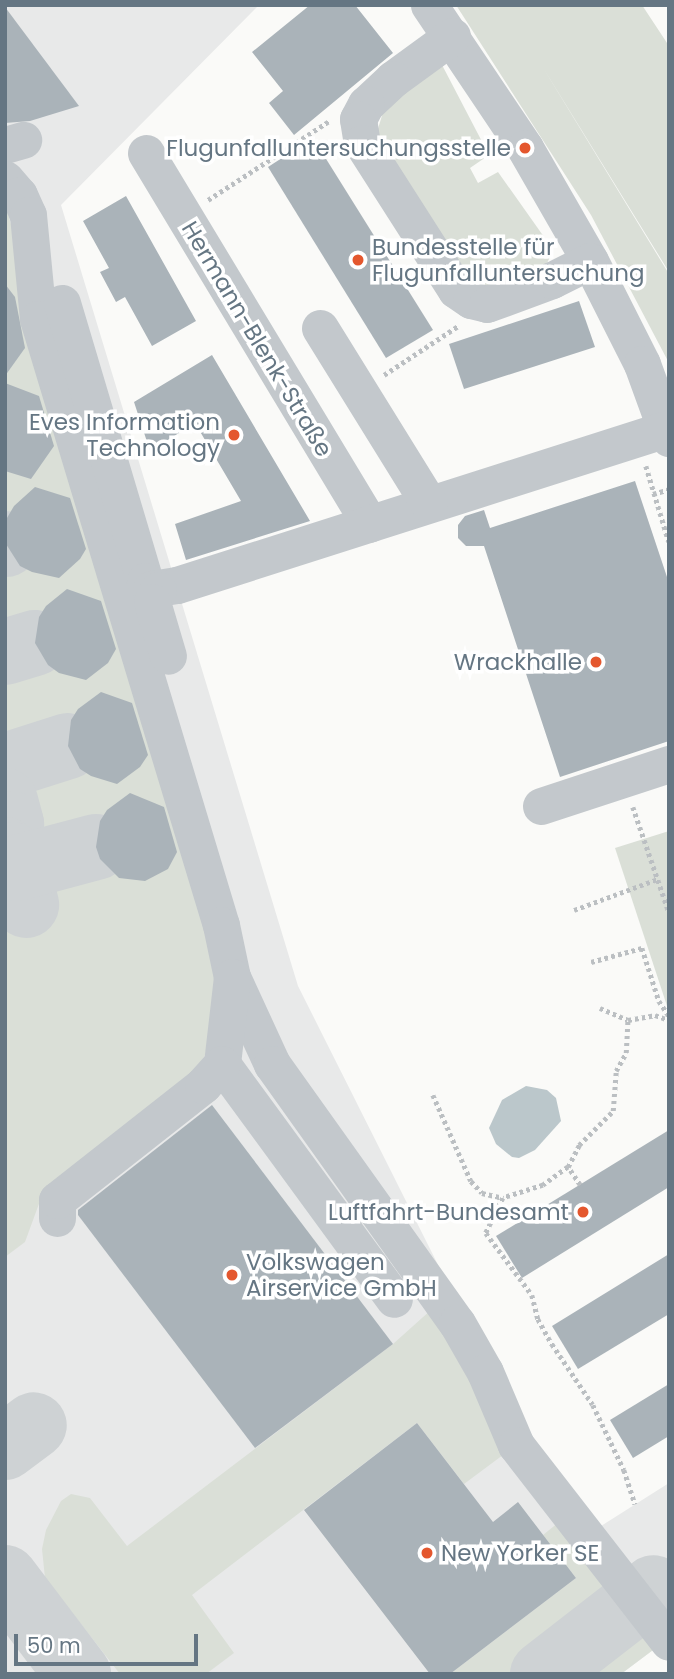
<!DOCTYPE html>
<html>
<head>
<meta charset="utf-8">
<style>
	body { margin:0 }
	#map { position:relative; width:674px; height:1679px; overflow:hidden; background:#fafaf8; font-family:Poppins,sans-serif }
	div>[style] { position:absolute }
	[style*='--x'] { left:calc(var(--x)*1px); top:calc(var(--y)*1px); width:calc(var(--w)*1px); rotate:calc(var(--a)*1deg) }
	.built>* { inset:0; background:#e8e9e9 }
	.green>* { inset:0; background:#dadfd7 }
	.water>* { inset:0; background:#bbc7cb }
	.taxiway>* { height:66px; margin:-33px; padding:0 33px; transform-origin:33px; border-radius:33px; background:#ced2d4 }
	.building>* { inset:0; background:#aab3b9 }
	.path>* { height:4.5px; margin-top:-2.25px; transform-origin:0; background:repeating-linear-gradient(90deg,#bbbfc2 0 3.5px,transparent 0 7px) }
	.minor>* { height:37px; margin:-18.5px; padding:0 18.5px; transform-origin:18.5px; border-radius:18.5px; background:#c3c8cc }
	.dots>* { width:19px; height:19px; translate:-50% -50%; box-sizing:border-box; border:4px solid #fff; border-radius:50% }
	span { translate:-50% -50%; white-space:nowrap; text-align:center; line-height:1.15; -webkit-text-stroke:7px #fff; paint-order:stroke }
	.poi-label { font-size:23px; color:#657683 }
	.right { translate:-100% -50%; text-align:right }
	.left { translate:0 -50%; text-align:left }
	.street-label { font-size:23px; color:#657683 }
	.frame { position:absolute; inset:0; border:7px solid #657683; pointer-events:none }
	.scale { position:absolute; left:14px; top:1634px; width:184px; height:32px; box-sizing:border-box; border:4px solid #657683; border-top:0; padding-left:9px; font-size:21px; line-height:24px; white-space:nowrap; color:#657683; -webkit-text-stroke:5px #fff; paint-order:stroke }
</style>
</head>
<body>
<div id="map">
	<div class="built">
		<div style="clip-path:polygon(5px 5px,259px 5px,61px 205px,298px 986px,526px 1440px,601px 1526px,669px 1483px,669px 1638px,621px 1674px,5px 1674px)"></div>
	</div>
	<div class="green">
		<div style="clip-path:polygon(456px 5px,642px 5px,669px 46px,669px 272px,542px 66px,669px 274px,669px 363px,591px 215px)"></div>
		<div style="clip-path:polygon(441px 63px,489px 155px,470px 168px,478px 183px,498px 172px,549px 244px,552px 253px,546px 265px,501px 293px,451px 271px,377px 132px,384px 109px)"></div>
		<div style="clip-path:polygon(5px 203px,218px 957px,214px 1020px,201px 1070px,44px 1190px,25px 1242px,5px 1257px)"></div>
		<div style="clip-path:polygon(669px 831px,669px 1012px,615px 848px)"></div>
		<div style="clip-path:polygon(432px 1309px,511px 1449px,464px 1484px,417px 1423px,192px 1595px,234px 1653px,206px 1674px,120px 1674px,45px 1578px,42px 1549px,46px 1530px,61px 1501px,71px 1494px,90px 1498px,127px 1546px,393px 1344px)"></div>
		<div style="clip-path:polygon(564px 1518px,620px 1589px,510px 1674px,450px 1674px,576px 1578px,543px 1535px)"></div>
		<div style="clip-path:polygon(667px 1603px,669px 1638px,621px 1674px,574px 1674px)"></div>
	</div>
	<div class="water">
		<div style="clip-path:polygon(526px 1086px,547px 1090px,556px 1098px,561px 1121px,535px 1150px,519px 1158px,512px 1157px,496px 1144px,489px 1128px,502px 1100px)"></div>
	</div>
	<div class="taxiway">
		<div style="--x:5;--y:544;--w:1;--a:0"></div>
		<div style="--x:5;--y:652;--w:31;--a:-17"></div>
		<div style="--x:5;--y:766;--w:66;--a:-17.6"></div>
		<div style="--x:5;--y:801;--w:24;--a:75"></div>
		<div style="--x:11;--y:824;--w:27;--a:103"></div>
		<div style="--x:5;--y:850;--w:9;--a:36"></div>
		<div style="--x:12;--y:855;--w:14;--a:69"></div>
		<div style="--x:17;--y:868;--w:38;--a:76"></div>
		<div style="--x:17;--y:868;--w:82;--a:-14.9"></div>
		<div style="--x:5;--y:1447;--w:36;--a:-37"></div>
		<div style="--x:5;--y:1578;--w:121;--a:52.8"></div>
		<div style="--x:543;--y:1674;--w:140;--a:-37.8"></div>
	</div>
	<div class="building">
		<div style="clip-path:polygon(310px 5px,355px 5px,393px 53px,294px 135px,269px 103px,283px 91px,252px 52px)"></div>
		<div style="clip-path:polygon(5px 7px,79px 106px,30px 121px,5px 123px)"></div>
		<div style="clip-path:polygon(313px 138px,433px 330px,386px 358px,268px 167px)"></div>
		<div style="clip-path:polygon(126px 196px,196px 321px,152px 346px,125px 297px,116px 302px,100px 272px,109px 268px,83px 221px)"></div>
		<div style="clip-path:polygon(5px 284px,15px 297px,25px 348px,5px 376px)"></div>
		<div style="clip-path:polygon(579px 301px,595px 347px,464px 389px,449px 344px)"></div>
		<div style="clip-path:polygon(212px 355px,310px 521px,186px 560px,175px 524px,241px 501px,195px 423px,150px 451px,134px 402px)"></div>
		<div style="clip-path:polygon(5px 383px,39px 396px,54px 446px,31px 479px,5px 471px)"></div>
		<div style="clip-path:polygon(635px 481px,669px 583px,669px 741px,560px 777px,484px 546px,466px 546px,458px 538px,458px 525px,465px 516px,484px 510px,490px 528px)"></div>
		<div style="clip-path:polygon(35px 487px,70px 498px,86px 549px,80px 559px,59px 578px,32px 572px,20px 566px,6px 544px,7px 518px,14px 506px)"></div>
		<div style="clip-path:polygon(67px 589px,101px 601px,116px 649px,108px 663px,86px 680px,59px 673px,48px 665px,35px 643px,39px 617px,46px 606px)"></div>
		<div style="clip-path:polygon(101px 692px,132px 703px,148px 755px,140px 767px,117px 784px,91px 776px,80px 769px,68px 746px,71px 720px,78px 709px)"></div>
		<div style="clip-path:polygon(130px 793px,164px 807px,177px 852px,168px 869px,145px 881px,119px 878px,100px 859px,96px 847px,100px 821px,107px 810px)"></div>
		<div style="clip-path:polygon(212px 1105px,393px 1344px,255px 1448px,78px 1215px,78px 1210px)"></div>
		<div style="clip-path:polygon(669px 1130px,669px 1187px,522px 1278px,496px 1236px)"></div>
		<div style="clip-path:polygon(669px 1254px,669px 1314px,578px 1369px,552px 1326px)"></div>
		<div style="clip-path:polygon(669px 1384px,669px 1436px,633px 1458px,610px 1420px)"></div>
		<div style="clip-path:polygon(417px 1423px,493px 1522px,518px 1502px,576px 1578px,450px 1674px,430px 1674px,304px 1510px)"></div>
	</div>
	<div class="path">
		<div style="--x:208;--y:200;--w:145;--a:-33.1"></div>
		<div style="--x:384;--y:375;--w:89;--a:-33.5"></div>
		<div style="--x:646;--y:466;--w:79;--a:73.2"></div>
		<div style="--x:653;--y:494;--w:17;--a:-17"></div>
		<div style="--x:633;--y:807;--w:111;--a:71.1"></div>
		<div style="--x:574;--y:910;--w:90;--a:-20.3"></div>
		<div style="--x:591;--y:962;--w:53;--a:-15.4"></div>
		<div style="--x:642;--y:948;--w:56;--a:72.2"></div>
		<div style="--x:659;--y:1001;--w:18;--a:56"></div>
		<div style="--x:600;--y:1008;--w:30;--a:23"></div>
		<div style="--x:433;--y:1095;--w:94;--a:66.2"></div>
		<div style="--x:471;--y:1181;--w:16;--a:47"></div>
		<div style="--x:482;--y:1193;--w:22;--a:13"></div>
		<div style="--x:568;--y:1167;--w:25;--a:-63"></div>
		<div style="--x:579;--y:1145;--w:48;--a:-45"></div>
		<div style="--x:613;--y:1111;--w:40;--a:-85.7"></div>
		<div style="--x:616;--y:1071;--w:21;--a:-61"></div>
		<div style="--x:626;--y:1053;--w:33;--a:-87"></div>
		<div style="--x:628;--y:1020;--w:27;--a:-10"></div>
		<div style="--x:655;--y:1015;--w:15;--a:20"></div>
		<div style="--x:580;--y:1185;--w:22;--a:-124"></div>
		<div style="--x:568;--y:1167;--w:31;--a:144"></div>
		<div style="--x:543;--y:1185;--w:42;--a:162"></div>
		<div style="--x:503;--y:1198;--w:39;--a:116"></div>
		<div style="--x:486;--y:1233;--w:77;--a:53.4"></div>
		<div style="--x:532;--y:1295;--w:25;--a:76"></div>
		<div style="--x:538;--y:1319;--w:29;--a:61"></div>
		<div style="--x:552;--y:1344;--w:73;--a:56.1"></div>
		<div style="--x:593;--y:1405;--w:72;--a:64.5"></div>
		<div style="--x:624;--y:1470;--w:36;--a:72"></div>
	</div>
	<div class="minor">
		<div style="--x:429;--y:5;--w:172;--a:56.1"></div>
		<div style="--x:525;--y:148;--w:130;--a:60.1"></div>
		<div style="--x:590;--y:261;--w:115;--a:63.2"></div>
		<div style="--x:642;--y:364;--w:79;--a:70"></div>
		<div style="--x:452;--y:36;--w:73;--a:143.9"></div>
		<div style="--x:393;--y:79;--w:37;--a:137"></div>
		<div style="--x:366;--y:104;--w:17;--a:118"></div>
		<div style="--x:358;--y:119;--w:24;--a:81"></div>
		<div style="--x:362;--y:143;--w:174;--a:57.4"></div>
		<div style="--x:456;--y:290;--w:18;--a:34"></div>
		<div style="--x:471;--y:300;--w:16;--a:14"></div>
		<div style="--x:487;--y:304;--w:69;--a:-20.3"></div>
		<div style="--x:552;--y:280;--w:42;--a:-26.6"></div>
		<div style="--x:5;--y:145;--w:19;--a:-16"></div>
		<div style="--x:146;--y:153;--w:433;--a:58.9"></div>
		<div style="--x:5;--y:179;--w:21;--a:49"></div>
		<div style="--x:19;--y:195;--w:22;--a:66"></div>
		<div style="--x:28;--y:215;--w:104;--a:84.5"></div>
		<div style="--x:38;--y:319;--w:633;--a:73.2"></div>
		<div style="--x:221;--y:925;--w:53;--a:78.1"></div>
		<div style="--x:232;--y:977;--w:96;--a:65.3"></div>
		<div style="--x:272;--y:1064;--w:318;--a:54.5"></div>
		<div style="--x:457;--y:1323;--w:56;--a:60.3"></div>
		<div style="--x:485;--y:1372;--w:79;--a:67"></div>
		<div style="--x:516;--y:1445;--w:249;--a:52.2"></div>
		<div style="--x:62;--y:303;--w:290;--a:73.4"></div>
		<div style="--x:145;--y:581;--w:10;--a:53"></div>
		<div style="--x:151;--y:589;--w:26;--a:-9"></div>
		<div style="--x:177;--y:585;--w:513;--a:-17.69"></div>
		<div style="--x:320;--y:328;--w:207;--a:58.2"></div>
		<div style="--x:158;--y:590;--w:13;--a:117"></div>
		<div style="--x:152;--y:602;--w:56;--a:73.5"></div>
		<div style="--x:541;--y:806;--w:135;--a:-18.2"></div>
		<div style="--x:232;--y:977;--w:88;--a:96.6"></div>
		<div style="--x:222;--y:1064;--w:291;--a:53.8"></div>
		<div style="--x:57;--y:1218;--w:18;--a:-90"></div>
		<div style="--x:57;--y:1200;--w:186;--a:-38.2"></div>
		<div style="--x:203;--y:1085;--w:28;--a:-48"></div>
	</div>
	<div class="dots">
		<div style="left:525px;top:148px;background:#e4572e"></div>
		<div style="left:358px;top:260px;background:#e4572e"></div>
		<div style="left:234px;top:435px;background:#e4572e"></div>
		<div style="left:596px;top:662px;background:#e4572e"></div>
		<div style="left:583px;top:1212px;background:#e4572e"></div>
		<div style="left:232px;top:1275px;background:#e4572e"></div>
		<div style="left:427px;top:1553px;background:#e4572e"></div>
	</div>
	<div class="poi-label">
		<span class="right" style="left:511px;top:148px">Flugunfalluntersuchungsstelle</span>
		<span class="left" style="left:372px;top:260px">Bundesstelle für<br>Flugunfalluntersuchung</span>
		<span class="right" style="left:220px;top:435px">Eves Information<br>Technology</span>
		<span class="right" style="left:582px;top:662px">Wrackhalle</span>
		<span class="right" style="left:569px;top:1212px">Luftfahrt-Bundesamt</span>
		<span class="left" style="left:246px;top:1275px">Volkswagen<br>Airservice GmbH</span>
		<span class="left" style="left:441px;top:1553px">New Yorker SE</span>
	</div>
	<div class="street-label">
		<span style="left:257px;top:339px;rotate:59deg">Hermann-Blenk-Straße</span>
	</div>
	<div class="frame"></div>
	<div class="scale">50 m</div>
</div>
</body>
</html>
